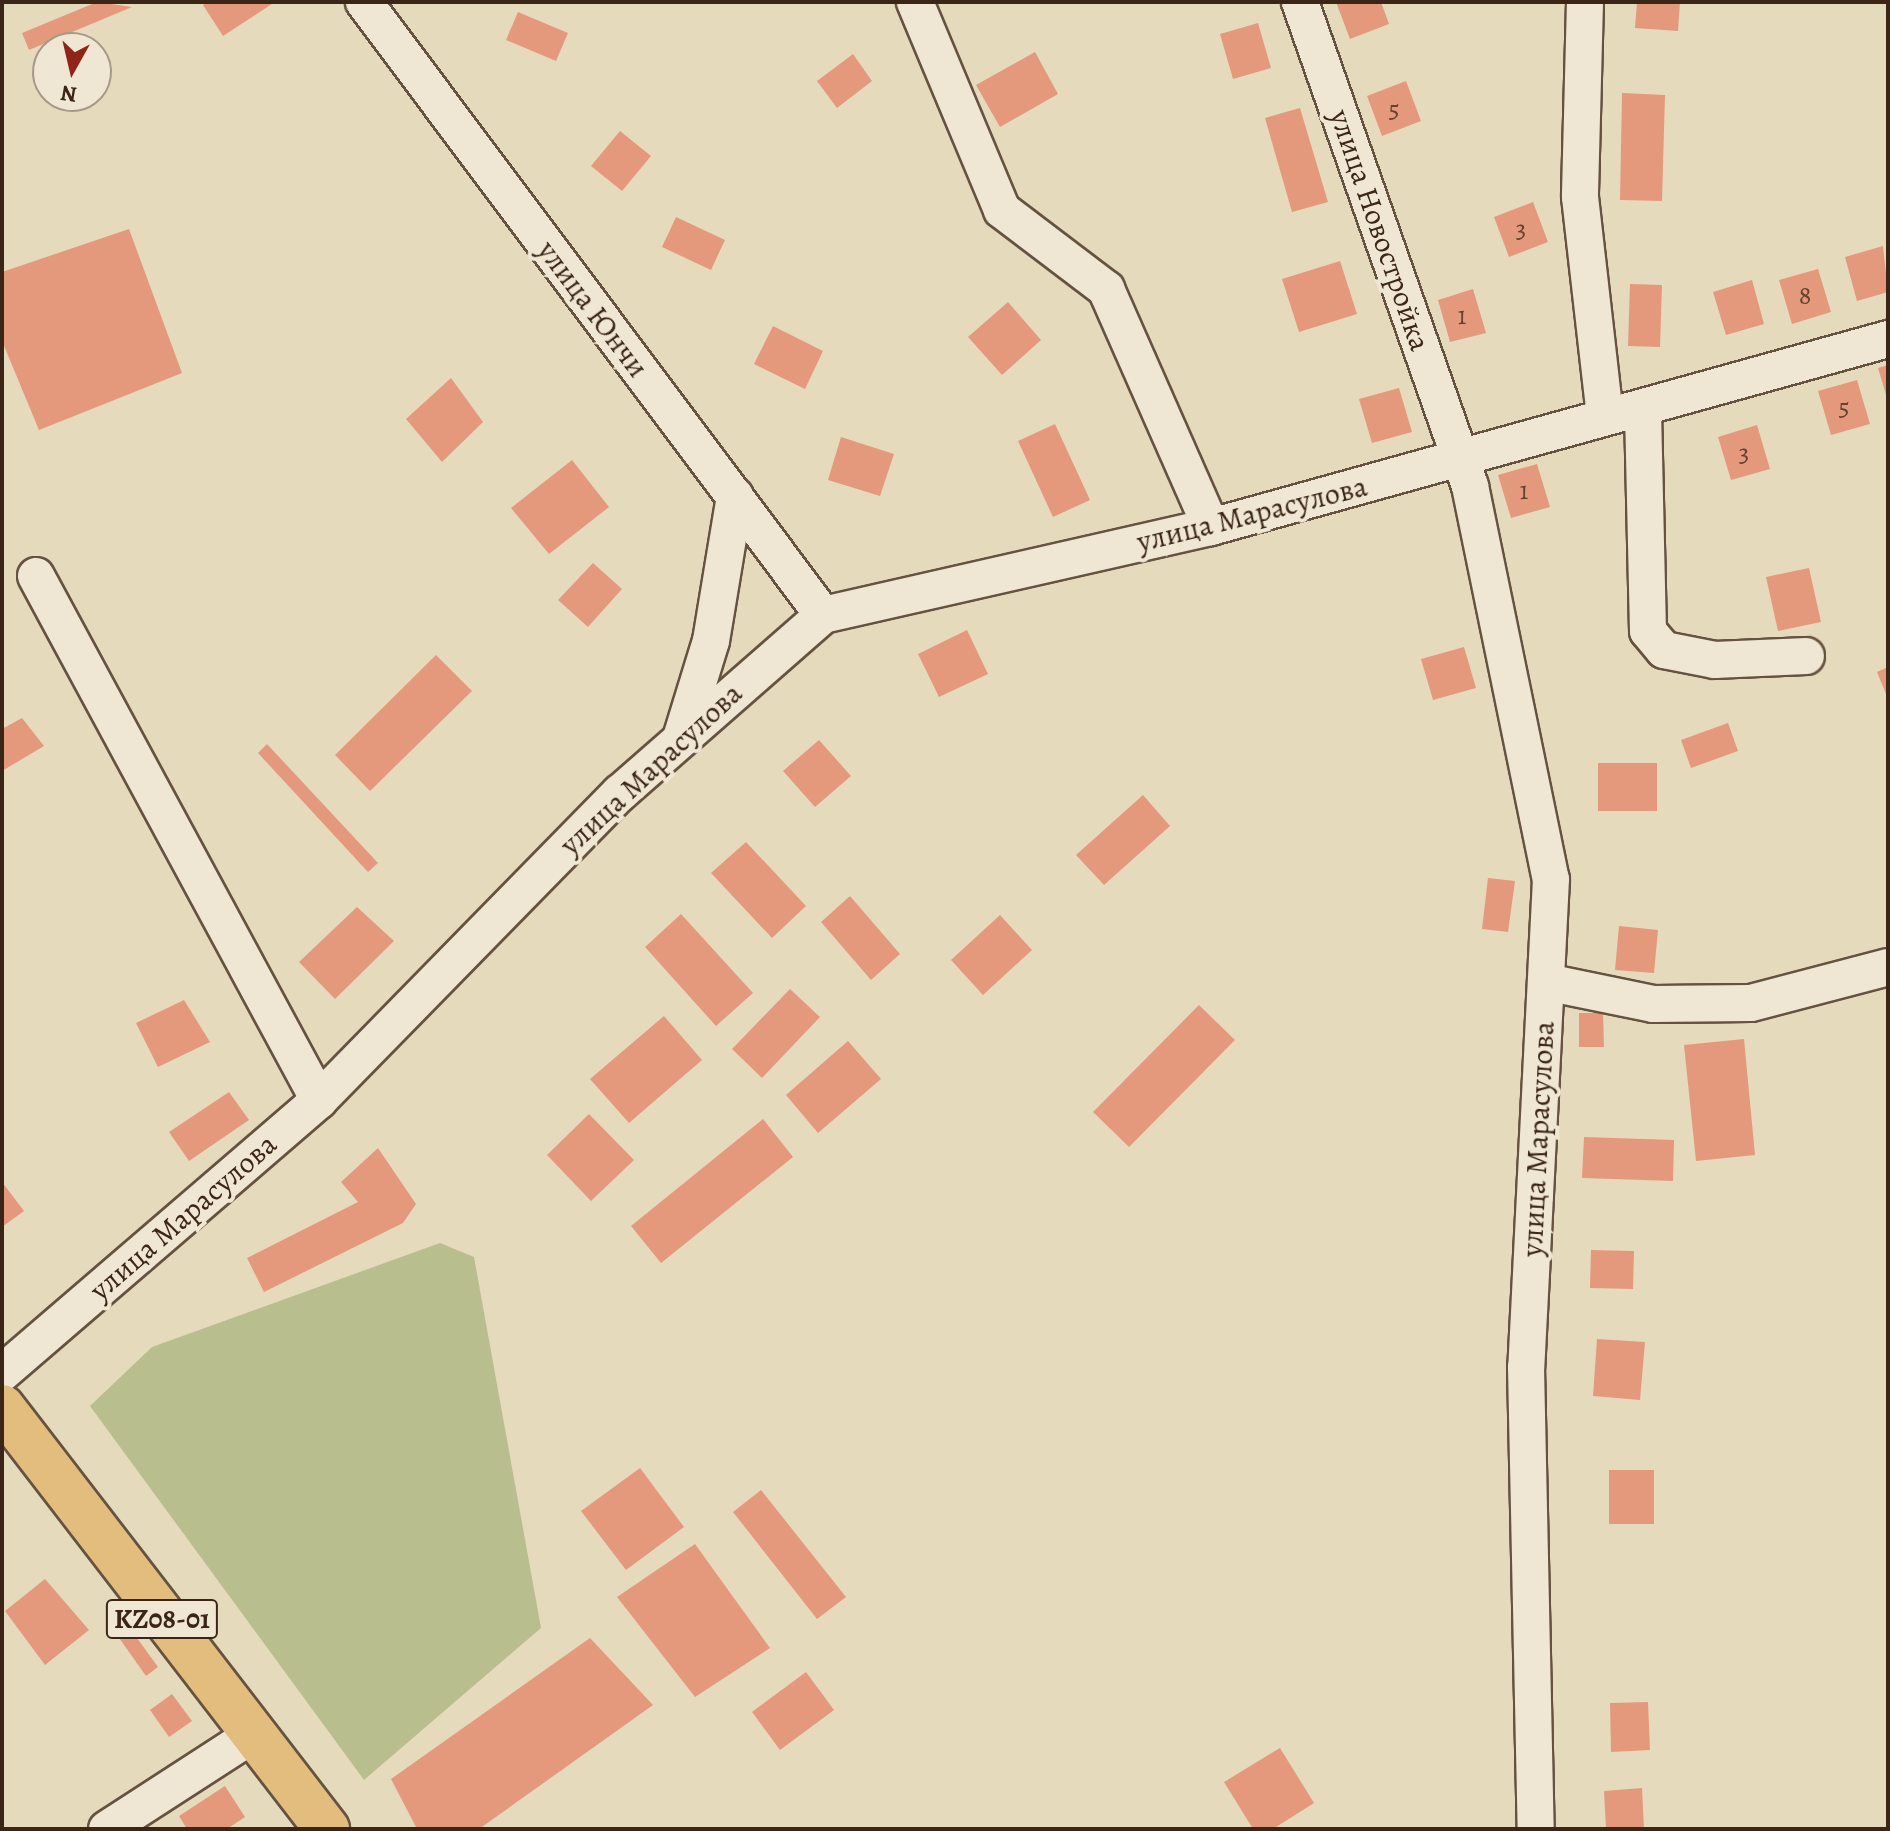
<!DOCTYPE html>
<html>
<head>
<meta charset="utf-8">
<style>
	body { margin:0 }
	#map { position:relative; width:1890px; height:1831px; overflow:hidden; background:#e6dabd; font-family:Alegreya,serif }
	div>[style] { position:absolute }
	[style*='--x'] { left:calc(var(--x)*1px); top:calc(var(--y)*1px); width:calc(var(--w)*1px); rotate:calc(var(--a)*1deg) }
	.green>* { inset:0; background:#b9be8e }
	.building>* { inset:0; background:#e4997c }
	.roads { filter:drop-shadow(2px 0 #655240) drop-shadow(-2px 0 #655240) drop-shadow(0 2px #655240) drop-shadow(0 -2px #655240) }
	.minor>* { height:36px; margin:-18px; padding:0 18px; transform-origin:18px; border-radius:18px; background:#efe7d4 }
	.major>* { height:44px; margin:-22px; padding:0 22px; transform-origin:22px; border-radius:22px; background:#e3bd7e }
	span { translate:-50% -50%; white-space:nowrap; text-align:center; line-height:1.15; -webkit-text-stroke:8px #efe7d4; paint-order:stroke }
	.number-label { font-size:26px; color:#644230 }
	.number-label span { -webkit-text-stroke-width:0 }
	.shield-label span { padding:2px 6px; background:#efe7d4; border:2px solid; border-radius:6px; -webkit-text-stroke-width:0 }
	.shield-label { font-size:28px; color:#3a2516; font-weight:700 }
	.street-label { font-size:30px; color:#3a2516 }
	.frame { position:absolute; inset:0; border:4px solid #3a2516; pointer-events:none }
	.north { position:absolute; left:32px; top:32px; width:80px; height:80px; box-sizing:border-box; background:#efe7d4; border:2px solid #a79988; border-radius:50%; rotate:188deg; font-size:22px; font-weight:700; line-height:32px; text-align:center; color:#3a2516 }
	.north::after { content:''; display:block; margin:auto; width:28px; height:36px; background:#8f2418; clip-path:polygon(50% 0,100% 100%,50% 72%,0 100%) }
</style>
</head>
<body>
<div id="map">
	<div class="green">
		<div style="clip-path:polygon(440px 1243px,474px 1257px,541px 1628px,364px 1780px,90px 1406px,152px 1347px)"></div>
	</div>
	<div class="building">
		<div style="clip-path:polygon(97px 2px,132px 7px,29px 50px,22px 33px)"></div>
		<div style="clip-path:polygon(208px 2px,275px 2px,223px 36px,203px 5px)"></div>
		<div style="clip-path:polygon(1336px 2px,1381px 2px,1389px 24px,1350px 39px)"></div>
		<div style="clip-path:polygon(1637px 2px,1680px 2px,1678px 31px,1635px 28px)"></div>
		<div style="clip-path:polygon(518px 12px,568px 33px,556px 61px,506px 40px)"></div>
		<div style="clip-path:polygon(1258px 23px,1271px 68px,1233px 79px,1220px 34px)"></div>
		<div style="clip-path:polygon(1035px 52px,1058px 94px,1000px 127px,976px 85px)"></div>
		<div style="clip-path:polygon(853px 54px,872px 81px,837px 108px,817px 81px)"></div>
		<div style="clip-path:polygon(1406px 81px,1421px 121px,1382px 136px,1367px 96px)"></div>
		<div style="clip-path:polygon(1622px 93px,1665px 95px,1662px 201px,1620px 200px)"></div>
		<div style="clip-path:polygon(1300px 108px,1328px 202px,1292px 212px,1265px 118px)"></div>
		<div style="clip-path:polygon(620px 131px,651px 156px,622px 191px,591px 166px)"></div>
		<div style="clip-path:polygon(1533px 202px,1548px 242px,1509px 257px,1494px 217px)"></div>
		<div style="clip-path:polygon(676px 217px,725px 240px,711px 270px,662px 247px)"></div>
		<div style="clip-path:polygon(129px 229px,182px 373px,39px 430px,2px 341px,2px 272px)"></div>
		<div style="clip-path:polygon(1883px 246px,1888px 292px,1857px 301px,1845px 257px)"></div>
		<div style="clip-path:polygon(1340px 261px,1357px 314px,1299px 332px,1282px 279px)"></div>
		<div style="clip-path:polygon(1818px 269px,1831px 312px,1792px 324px,1779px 280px)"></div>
		<div style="clip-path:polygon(1752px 280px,1764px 324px,1726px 335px,1713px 292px)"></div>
		<div style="clip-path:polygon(1630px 284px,1662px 285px,1660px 347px,1628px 346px)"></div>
		<div style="clip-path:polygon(1473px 289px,1486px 333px,1450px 342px,1438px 300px)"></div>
		<div style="clip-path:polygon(1008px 302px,1041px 340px,1002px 375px,968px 337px)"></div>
		<div style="clip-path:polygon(773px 326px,823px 351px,805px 389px,754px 364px)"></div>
		<div style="clip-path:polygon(1888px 365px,1888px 398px,1887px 398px,1878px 368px)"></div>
		<div style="clip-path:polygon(451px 378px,483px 422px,442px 462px,406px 419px)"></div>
		<div style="clip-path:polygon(1857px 380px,1870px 424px,1831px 435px,1818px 391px)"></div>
		<div style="clip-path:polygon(1399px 388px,1412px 432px,1372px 443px,1359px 399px)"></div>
		<div style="clip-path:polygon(1055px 424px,1090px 500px,1053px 517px,1018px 441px)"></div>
		<div style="clip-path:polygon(1757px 425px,1770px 469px,1731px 480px,1718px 437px)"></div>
		<div style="clip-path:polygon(841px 437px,894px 454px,880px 496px,828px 480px)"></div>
		<div style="clip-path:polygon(572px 460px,609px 507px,549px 554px,511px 508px)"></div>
		<div style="clip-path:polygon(1537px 464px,1550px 507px,1511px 518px,1498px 475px)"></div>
		<div style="clip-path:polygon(593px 563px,622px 589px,588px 627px,558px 600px)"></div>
		<div style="clip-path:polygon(1809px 568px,1821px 622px,1778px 631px,1766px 577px)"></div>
		<div style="clip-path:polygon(967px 630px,988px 674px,939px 697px,918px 654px)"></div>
		<div style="clip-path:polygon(1464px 647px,1476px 688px,1433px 700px,1421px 659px)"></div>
		<div style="clip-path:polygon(436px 655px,472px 691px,370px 791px,335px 755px)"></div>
		<div style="clip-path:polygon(1888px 667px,1888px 699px,1877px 672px)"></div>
		<div style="clip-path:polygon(22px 718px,44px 746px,2px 771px,2px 729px)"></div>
		<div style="clip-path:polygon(1728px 723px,1738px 751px,1691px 768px,1681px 740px)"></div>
		<div style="clip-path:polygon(819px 740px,851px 776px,815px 807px,783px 771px)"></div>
		<div style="clip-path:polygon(267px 744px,378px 863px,368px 872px,258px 753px)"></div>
		<div style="clip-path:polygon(1598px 763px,1657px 763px,1657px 811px,1598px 811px)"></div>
		<div style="clip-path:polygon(1143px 795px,1170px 826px,1104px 885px,1076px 855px)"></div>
		<div style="clip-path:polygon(746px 842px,806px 906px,772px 938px,711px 873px)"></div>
		<div style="clip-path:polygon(1488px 878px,1515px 881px,1508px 932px,1482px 929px)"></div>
		<div style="clip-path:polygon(850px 896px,900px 954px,871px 980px,821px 922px)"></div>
		<div style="clip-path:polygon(357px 907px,394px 941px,335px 999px,299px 962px)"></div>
		<div style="clip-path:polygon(681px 914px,753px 993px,716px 1026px,645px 947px)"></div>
		<div style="clip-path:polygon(1000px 915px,1032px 950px,983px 995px,951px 960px)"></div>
		<div style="clip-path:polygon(1619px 926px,1658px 930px,1654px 973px,1615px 970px)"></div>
		<div style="clip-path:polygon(790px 989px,820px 1017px,762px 1078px,732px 1049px)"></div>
		<div style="clip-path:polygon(184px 1000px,210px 1042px,158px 1067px,136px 1023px)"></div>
		<div style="clip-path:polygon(1199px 1005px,1235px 1040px,1129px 1147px,1093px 1112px)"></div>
		<div style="clip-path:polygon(1579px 1013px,1603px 1013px,1604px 1047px,1579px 1047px)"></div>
		<div style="clip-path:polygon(664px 1016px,702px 1060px,629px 1123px,590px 1079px)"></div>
		<div style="clip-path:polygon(1744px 1039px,1755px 1155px,1696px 1161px,1684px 1045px)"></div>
		<div style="clip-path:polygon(848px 1041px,881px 1079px,818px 1133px,786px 1095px)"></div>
		<div style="clip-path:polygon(229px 1092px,249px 1120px,189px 1161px,169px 1132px)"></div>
		<div style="clip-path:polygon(589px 1114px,634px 1160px,591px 1201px,547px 1155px)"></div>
		<div style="clip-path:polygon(763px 1119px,793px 1157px,661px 1263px,631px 1226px)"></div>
		<div style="clip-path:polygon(1584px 1137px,1674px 1140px,1673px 1181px,1582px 1178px)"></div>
		<div style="clip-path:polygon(378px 1148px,416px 1204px,403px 1223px,264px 1292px,247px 1258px,358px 1202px,341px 1182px)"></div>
		<div style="clip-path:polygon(2px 1182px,24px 1211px,2px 1227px)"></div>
		<div style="clip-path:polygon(1591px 1250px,1634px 1251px,1633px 1289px,1590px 1288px)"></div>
		<div style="clip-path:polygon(1597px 1339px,1645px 1342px,1640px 1400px,1593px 1396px)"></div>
		<div style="clip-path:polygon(640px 1468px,684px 1527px,626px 1570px,581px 1511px)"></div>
		<div style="clip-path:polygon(1609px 1470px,1654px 1470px,1654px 1524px,1609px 1524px)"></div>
		<div style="clip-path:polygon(761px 1490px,846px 1597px,817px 1619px,733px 1512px)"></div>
		<div style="clip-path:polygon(695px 1544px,770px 1648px,695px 1697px,617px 1597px)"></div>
		<div style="clip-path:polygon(45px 1579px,89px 1630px,45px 1665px,5px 1611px)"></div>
		<div style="clip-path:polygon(129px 1627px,158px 1667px,146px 1676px,117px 1635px)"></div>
		<div style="clip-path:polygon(590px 1638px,653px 1705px,479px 1829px,417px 1829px,391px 1779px)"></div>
		<div style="clip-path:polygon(806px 1672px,834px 1710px,780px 1750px,752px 1712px)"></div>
		<div style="clip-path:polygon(172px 1694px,192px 1721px,169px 1737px,150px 1710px)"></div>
		<div style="clip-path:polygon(1648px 1702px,1650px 1750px,1611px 1752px,1610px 1703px)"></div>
		<div style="clip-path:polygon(1280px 1748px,1314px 1803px,1273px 1829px,1253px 1829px,1224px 1782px)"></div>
		<div style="clip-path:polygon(225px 1786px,245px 1817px,227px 1829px,187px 1829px,179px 1816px)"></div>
		<div style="clip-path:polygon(1642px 1788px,1644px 1829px,1606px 1829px,1604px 1791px)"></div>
	</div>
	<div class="roads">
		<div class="minor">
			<div style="--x:364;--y:2;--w:766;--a:53.17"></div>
			<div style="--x:915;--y:2;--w:225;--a:67.3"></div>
			<div style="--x:1002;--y:210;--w:131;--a:37.2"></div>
			<div style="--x:1106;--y:289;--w:260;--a:66.2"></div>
			<div style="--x:1300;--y:2;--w:513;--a:70.65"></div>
			<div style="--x:1470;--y:486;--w:401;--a:78.4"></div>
			<div style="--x:1551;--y:879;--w:489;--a:92.9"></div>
			<div style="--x:1526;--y:1367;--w:462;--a:88.8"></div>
			<div style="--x:1585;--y:2;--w:195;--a:91.5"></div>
			<div style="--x:1580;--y:197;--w:221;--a:83.5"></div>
			<div style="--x:1643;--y:411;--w:220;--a:88.7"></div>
			<div style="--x:1648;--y:631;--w:25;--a:50"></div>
			<div style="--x:1664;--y:650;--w:52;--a:11.1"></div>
			<div style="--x:1715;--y:660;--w:91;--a:-2.5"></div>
			<div style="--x:36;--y:576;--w:596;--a:61.63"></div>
			<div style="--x:682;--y:735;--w:98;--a:-72.9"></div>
			<div style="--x:711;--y:641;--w:147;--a:-80.6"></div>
			<div style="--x:1546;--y:982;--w:109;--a:11.6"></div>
			<div style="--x:1653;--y:1004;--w:98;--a:-0.6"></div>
			<div style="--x:1751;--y:1003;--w:142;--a:-14.7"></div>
			<div style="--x:2;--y:1373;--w:418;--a:-40.7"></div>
			<div style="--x:319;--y:1100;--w:430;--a:-45.6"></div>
			<div style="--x:620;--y:793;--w:270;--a:-41.2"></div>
			<div style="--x:823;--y:615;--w:398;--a:-12.8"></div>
			<div style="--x:1211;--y:527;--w:703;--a:-15.52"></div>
			<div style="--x:107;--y:1829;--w:171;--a:-32.9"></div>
		</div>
		<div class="major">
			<div style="--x:2;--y:1407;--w:533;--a:52.4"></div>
		</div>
	</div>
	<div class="number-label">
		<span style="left:1394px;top:109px">5</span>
		<span style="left:1521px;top:229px">3</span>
		<span style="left:1805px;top:296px">8</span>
		<span style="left:1462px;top:316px">1</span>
		<span style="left:1844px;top:407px">5</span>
		<span style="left:1744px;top:453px">3</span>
		<span style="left:1524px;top:491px">1</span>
	</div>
	<div class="shield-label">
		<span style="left:162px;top:1619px">KZ08-01</span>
	</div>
	<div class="street-label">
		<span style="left:1380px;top:230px;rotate:71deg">улица Новостройка</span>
		<span style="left:593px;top:309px;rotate:53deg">улица Юнчи</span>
		<span style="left:1252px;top:514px;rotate:-14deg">улица Марасулова</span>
		<span style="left:651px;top:769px;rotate:-43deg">улица Марасулова</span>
		<span style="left:1538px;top:1139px;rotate:-87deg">улица Марасулова</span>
		<span style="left:183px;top:1217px;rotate:-41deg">улица Марасулова</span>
	</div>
	<div class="frame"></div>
	<div class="north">N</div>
</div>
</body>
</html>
